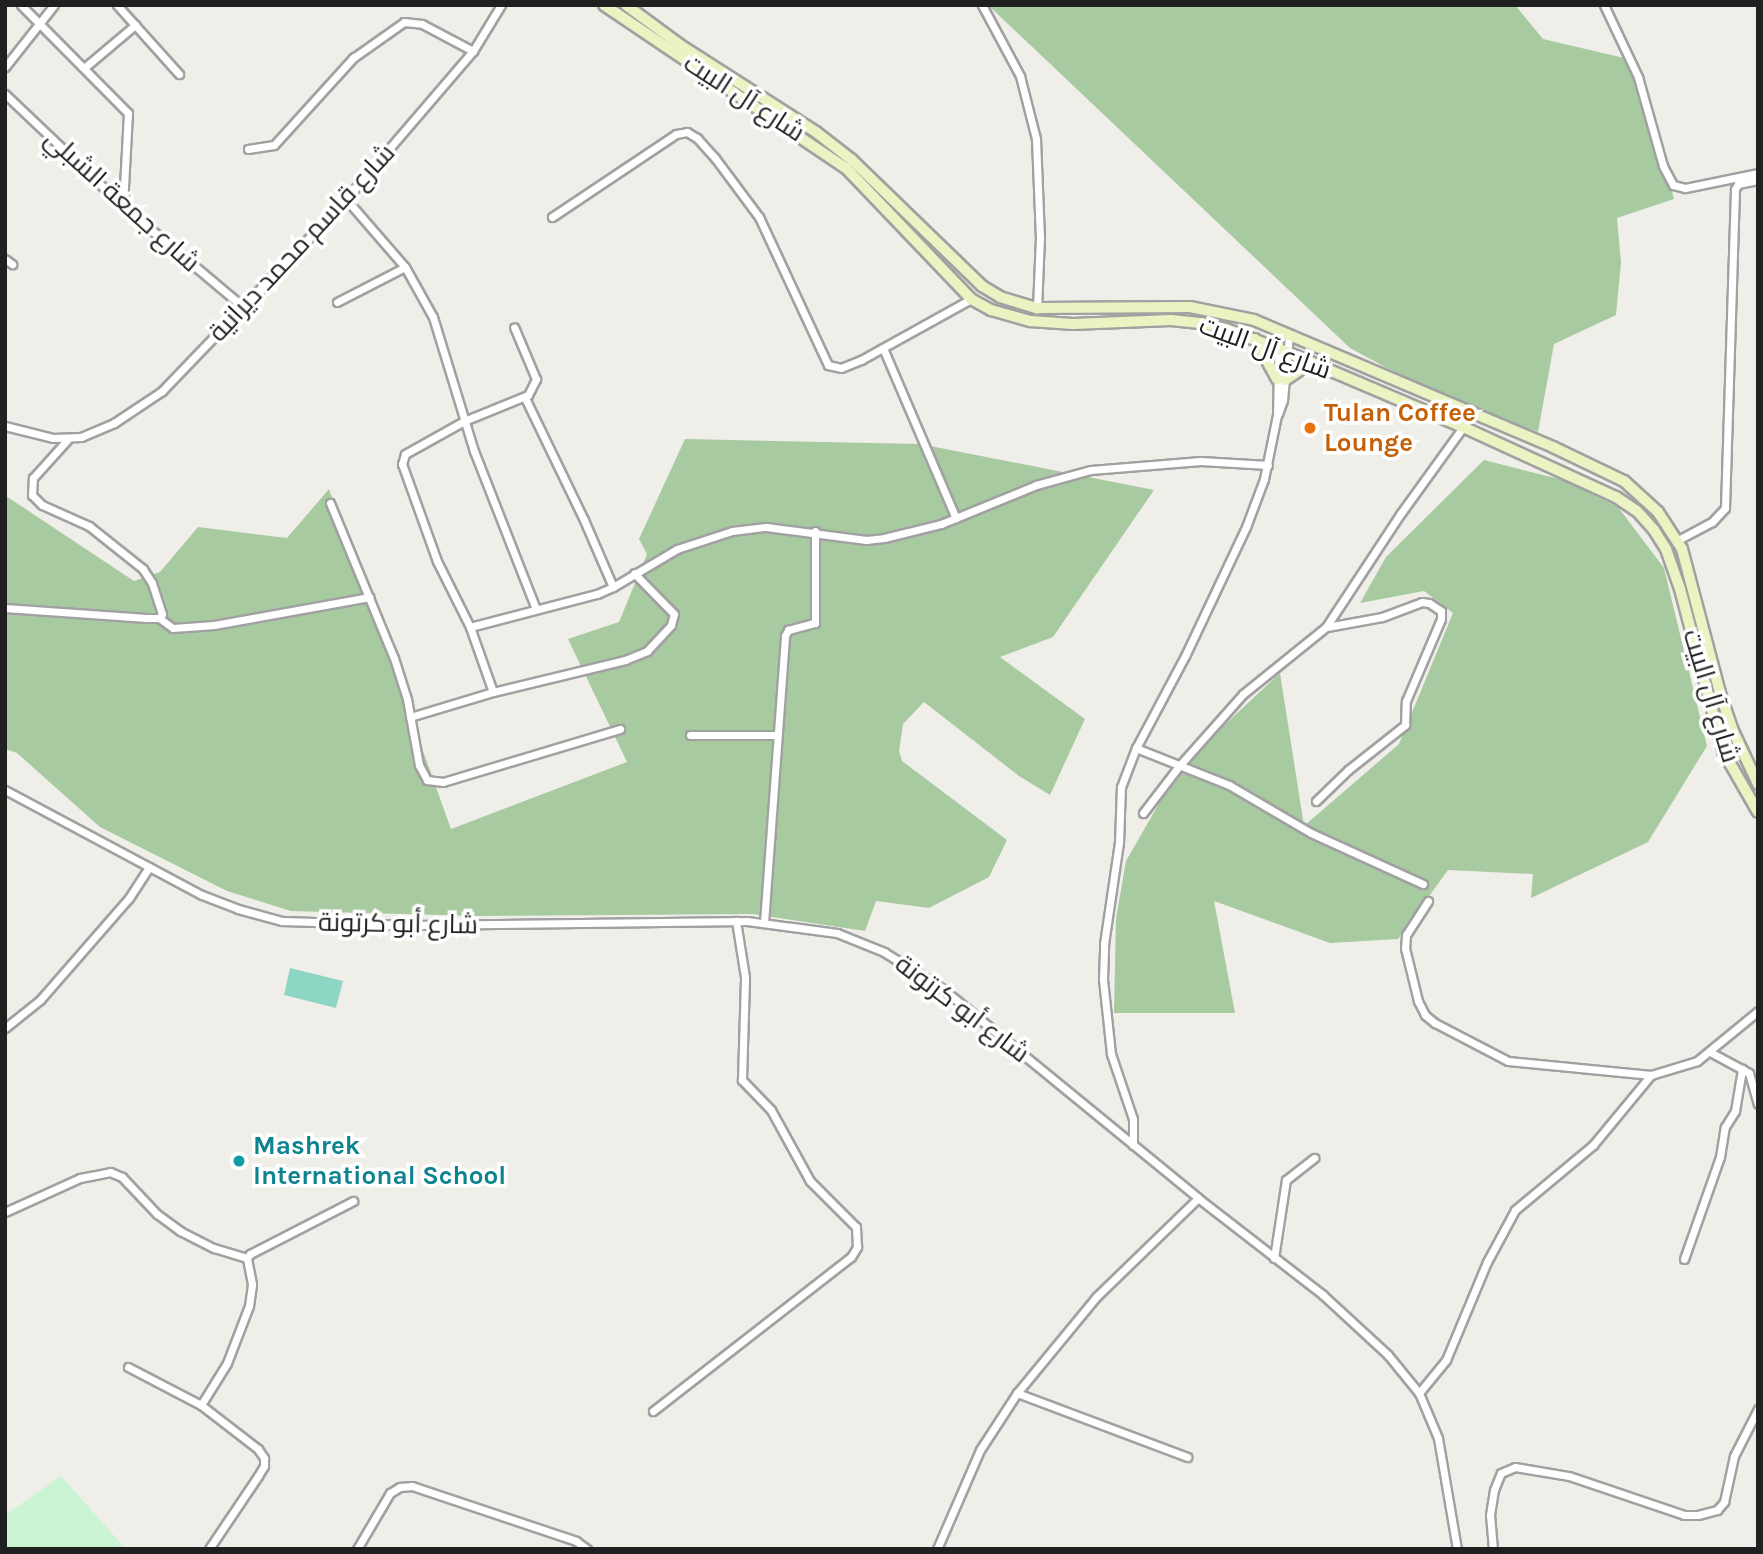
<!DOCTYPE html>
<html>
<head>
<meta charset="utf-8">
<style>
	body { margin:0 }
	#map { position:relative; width:1763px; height:1554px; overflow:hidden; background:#f0eee8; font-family:Karla,Cairo,sans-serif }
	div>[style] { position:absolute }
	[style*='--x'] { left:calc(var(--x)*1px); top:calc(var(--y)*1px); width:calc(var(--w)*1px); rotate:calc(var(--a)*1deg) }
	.forest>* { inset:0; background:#a8caa1 }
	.park>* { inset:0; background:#caf4d3 }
	.pitch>* { inset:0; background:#8ed6c4 }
	.roads { filter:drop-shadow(2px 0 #a1a1a1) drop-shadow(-2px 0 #a1a1a1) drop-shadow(0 2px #a1a1a1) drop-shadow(0 -2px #a1a1a1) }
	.street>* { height:7px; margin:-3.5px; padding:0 3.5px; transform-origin:3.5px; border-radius:3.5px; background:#fff }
	.secondary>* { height:10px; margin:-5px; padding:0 5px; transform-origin:5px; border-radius:5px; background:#eaf3c2 }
	.dots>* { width:19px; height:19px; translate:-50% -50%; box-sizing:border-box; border:4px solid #fff; border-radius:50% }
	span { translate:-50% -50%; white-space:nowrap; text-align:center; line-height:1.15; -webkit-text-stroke:7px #fff; paint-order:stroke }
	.street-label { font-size:26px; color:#202020 }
	.food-label { font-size:26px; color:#c56008; font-weight:700 }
	.left { translate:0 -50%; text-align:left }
	.culture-label { font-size:26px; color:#0d838f; font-weight:700 }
	.frame { position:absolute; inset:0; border:7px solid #202020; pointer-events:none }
</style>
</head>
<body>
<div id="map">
	<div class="forest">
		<div style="clip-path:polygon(988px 5px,1515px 5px,1543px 39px,1637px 61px,1674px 199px,1617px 218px,1621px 262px,1616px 315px,1554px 344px,1538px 432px,1435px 394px,1350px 348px)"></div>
		<div style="clip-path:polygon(685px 439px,920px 444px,1154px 490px,1053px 637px,1000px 657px,1085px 719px,1050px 795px,1019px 776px,924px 702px,903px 724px,899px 751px,902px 761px,1007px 840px,989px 877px,929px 908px,876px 901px,865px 931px,752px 914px,479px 916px,291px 911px,227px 891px,100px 827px,17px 753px,5px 749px,6px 496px,134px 581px,160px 572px,198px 527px,287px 538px,329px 489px,451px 829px,627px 762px,568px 639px,619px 622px,647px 554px,639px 539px)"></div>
		<div style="clip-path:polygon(1484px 460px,1563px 480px,1618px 507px,1664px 568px,1707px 746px,1648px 842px,1531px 898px,1533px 874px,1448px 870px,1398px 939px,1330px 943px,1214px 901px,1235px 1013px,1114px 1013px,1116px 919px,1126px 861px,1173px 779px,1218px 731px,1280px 673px,1304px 826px,1399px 744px,1453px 613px,1424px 591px,1360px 603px,1386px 557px)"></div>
	</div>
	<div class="park">
		<div style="clip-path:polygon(61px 1476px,126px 1549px,5px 1549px,5px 1515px)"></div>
	</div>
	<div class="pitch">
		<div style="clip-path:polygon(290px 968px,343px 981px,336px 1008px,284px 995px)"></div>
	</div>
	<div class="roads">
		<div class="street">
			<div style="--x:21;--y:5;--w:152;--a:45.3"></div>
			<div style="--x:128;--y:113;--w:92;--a:93.1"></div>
			<div style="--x:117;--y:5;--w:27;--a:48"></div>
			<div style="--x:982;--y:5;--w:81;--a:61.8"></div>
			<div style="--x:1020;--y:76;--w:65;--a:75.7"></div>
			<div style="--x:1036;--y:139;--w:98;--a:87.7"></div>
			<div style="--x:1040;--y:237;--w:71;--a:92.4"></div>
			<div style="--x:1604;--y:5;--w:80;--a:64.7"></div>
			<div style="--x:1638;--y:77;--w:92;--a:74.3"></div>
			<div style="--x:1663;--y:166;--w:21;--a:62"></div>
			<div style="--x:1673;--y:185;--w:12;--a:14"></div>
			<div style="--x:1685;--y:188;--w:75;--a:-11.6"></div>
			<div style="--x:5;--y:67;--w:79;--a:-51.7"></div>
			<div style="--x:84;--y:68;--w:67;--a:-40.1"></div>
			<div style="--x:135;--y:25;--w:66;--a:48.1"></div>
			<div style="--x:5;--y:94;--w:163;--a:43.5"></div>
			<div style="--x:123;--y:206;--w:154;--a:40"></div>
			<div style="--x:248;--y:149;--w:26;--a:-9"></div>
			<div style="--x:274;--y:145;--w:118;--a:-47.8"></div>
			<div style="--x:353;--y:58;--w:62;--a:-35.2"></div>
			<div style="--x:404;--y:22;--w:18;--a:6"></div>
			<div style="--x:422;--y:24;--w:58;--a:27.9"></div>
			<div style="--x:346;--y:199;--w:90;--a:49.1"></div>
			<div style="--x:405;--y:267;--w:57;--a:60.8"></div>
			<div style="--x:433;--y:317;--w:140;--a:73"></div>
			<div style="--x:474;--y:451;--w:170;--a:68.6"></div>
			<div style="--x:552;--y:217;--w:149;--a:-33.8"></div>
			<div style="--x:676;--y:134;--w:11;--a:-10"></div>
			<div style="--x:687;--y:132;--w:12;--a:31"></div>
			<div style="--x:697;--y:138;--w:27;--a:48"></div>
			<div style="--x:715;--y:158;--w:74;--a:53.3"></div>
			<div style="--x:759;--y:217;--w:163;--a:65"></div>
			<div style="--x:828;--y:365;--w:13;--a:13"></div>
			<div style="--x:841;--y:368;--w:22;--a:-22"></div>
			<div style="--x:861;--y:360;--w:126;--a:-29"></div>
			<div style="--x:5;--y:259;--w:9;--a:36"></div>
			<div style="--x:337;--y:302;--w:76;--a:-27.2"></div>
			<div style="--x:883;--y:348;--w:185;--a:66.8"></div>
			<div style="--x:1278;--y:414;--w:15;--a:-70"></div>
			<div style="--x:1283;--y:400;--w:65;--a:-84.7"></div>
			<div style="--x:5;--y:426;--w:49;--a:14"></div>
			<div style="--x:53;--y:438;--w:28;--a:-2"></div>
			<div style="--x:81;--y:437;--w:36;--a:-23"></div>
			<div style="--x:114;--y:423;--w:58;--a:-33.7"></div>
			<div style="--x:162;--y:391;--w:266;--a:-46.2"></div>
			<div style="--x:346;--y:199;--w:195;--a:-49.4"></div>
			<div style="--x:473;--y:51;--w:54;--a:-58.7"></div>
			<div style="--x:330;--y:503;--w:168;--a:67.6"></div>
			<div style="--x:394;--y:658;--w:43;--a:72.4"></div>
			<div style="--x:407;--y:699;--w:67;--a:79.7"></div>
			<div style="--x:419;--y:765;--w:17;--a:62"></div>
			<div style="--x:427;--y:780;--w:16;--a:7"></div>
			<div style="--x:443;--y:782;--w:185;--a:-16.7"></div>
			<div style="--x:1678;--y:540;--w:38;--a:-28"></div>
			<div style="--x:1712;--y:522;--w:19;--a:-47"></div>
			<div style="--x:1725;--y:508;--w:319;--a:-88.2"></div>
			<div style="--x:1735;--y:189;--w:6;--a:-59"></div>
			<div style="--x:1738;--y:184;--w:20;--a:-11"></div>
			<div style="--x:613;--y:587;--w:74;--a:-30.7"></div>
			<div style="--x:677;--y:549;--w:58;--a:-18.1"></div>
			<div style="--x:732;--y:531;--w:34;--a:-7"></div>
			<div style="--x:766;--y:527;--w:101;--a:7.4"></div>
			<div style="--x:866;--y:540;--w:18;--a:-6"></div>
			<div style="--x:884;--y:538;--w:59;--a:-13.8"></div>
			<div style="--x:941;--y:524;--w:103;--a:-22.3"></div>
			<div style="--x:1036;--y:485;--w:57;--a:-15.3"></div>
			<div style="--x:1091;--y:470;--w:110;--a:-4.7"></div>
			<div style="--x:1201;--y:461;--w:67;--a:3.4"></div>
			<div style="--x:5;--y:608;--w:142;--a:4"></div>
			<div style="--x:147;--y:618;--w:12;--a:0"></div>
			<div style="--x:159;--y:618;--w:5;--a:-53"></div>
			<div style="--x:162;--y:614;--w:33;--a:-108"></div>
			<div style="--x:152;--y:583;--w:17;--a:-123"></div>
			<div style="--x:143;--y:569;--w:69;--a:-141.5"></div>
			<div style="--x:89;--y:526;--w:51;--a:-155.9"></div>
			<div style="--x:42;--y:505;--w:14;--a:-135"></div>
			<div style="--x:32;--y:495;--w:17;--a:-87"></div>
			<div style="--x:33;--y:478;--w:52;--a:-48.1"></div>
			<div style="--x:159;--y:618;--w:17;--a:36"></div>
			<div style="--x:173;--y:628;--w:41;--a:-4.2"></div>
			<div style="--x:214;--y:625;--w:158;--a:-10.2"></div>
			<div style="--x:470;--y:627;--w:131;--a:-14.6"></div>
			<div style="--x:597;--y:594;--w:17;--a:-24"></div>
			<div style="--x:613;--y:587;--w:73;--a:-113.4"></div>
			<div style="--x:584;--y:520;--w:136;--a:-115.8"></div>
			<div style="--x:493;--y:692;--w:69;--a:-109.5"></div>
			<div style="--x:470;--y:627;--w:74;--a:-116.6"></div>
			<div style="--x:437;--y:561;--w:103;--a:-109.8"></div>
			<div style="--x:402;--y:464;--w:10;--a:-73"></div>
			<div style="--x:405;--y:454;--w:68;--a:-29.2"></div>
			<div style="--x:464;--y:421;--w:69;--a:-22.1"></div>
			<div style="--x:528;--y:395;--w:18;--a:-63"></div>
			<div style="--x:536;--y:379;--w:56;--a:-112.9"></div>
			<div style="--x:410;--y:717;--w:87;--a:-16.8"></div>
			<div style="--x:493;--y:692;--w:136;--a:-13.6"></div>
			<div style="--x:625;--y:660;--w:24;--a:-22"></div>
			<div style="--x:647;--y:651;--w:35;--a:-47"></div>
			<div style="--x:671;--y:625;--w:11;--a:-75"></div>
			<div style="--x:674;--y:614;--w:57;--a:-134.3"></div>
			<div style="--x:690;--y:735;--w:86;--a:0"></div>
			<div style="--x:1136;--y:748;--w:100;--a:21.7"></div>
			<div style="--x:1229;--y:785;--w:95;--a:30.3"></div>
			<div style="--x:1311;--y:833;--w:123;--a:24.5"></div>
			<div style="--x:5;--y:790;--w:223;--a:28.1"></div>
			<div style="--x:202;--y:895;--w:39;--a:21"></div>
			<div style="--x:238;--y:909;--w:46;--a:15.3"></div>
			<div style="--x:282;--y:921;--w:132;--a:1.7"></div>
			<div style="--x:414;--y:925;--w:333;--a:-0.7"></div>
			<div style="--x:747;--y:921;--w:91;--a:7.6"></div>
			<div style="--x:837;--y:933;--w:51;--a:22"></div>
			<div style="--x:884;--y:952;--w:70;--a:32.1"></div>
			<div style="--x:943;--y:989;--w:330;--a:39.3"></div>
			<div style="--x:1198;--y:1198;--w:158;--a:37.8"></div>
			<div style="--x:1323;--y:1295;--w:88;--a:42.7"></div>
			<div style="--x:1388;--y:1355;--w:49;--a:50.8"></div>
			<div style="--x:1419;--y:1393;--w:49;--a:67.1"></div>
			<div style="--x:1438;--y:1438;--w:113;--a:80.3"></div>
			<div style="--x:1316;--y:801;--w:45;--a:-44.1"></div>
			<div style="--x:1348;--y:770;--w:73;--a:-38.3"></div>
			<div style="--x:1405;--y:725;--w:24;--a:-88"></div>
			<div style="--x:1406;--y:701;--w:89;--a:-66.9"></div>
			<div style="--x:1441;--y:619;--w:8;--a:-90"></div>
			<div style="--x:1441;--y:611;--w:14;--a:-146"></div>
			<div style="--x:1429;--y:603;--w:7;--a:-172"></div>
			<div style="--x:1422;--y:602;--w:43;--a:159.4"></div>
			<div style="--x:1382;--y:617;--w:56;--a:169.7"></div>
			<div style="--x:1143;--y:813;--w:59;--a:-52.5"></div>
			<div style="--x:1179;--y:766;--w:96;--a:-48.4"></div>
			<div style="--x:1243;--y:694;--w:107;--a:-38.9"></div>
			<div style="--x:1326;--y:627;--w:136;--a:-56.7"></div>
			<div style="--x:1401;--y:513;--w:106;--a:-54.2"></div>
			<div style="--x:1428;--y:901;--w:40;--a:122.9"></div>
			<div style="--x:1406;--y:935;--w:13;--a:94"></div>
			<div style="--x:1405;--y:948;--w:55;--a:76.2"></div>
			<div style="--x:1418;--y:1001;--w:16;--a:63"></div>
			<div style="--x:1425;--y:1015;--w:13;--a:39"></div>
			<div style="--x:1435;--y:1023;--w:82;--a:27.5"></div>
			<div style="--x:1508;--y:1061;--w:144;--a:5.6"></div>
			<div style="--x:764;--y:923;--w:288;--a:-85.8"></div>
			<div style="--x:785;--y:636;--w:7;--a:-63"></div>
			<div style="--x:788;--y:630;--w:28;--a:-15"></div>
			<div style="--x:815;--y:623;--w:92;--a:-90"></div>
			<div style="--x:5;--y:1028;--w:45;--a:-38.7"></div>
			<div style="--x:40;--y:1000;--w:135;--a:-48.9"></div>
			<div style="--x:129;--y:898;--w:37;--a:-57"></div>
			<div style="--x:1710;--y:1052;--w:44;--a:28.3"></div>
			<div style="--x:1749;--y:1073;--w:32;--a:74"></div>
			<div style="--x:1133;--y:1145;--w:26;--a:-90"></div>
			<div style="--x:1133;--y:1119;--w:69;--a:-108.7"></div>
			<div style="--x:1111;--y:1054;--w:75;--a:-96.1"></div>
			<div style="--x:1103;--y:979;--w:35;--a:-88"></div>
			<div style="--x:1104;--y:944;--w:102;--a:-81.6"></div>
			<div style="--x:1119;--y:843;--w:56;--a:-88"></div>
			<div style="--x:1121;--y:787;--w:42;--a:-69"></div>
			<div style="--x:1136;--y:748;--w:104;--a:-62"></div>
			<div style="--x:1185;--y:656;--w:143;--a:-64.7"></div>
			<div style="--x:1246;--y:527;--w:51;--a:-69.4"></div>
			<div style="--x:1264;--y:479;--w:65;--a:-78.5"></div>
			<div style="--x:1277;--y:415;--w:85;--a:-88.7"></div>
			<div style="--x:5;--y:1212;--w:82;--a:-24.4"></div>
			<div style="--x:80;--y:1178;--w:31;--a:-11"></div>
			<div style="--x:110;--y:1172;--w:13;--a:23"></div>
			<div style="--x:122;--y:1177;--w:51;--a:46.6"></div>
			<div style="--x:157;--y:1214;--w:29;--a:36"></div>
			<div style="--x:180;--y:1231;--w:38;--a:27"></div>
			<div style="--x:214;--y:1248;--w:34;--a:17"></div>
			<div style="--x:1274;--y:1258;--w:79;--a:-81.3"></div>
			<div style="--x:1286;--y:1180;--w:36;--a:-38"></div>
			<div style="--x:1684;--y:1259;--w:108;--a:-70.6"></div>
			<div style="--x:1720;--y:1157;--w:30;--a:-81"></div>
			<div style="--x:1725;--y:1127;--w:19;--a:-58"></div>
			<div style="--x:1735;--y:1111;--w:43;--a:-80.5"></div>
			<div style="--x:128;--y:1367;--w:82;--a:27.5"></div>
			<div style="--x:201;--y:1405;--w:72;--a:37.7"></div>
			<div style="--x:258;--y:1449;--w:11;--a:56"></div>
			<div style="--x:264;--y:1458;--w:8;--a:90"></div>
			<div style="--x:264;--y:1466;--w:12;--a:121"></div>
			<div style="--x:258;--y:1476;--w:88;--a:123.9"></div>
			<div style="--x:1017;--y:1393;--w:182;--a:20.6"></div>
			<div style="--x:1419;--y:1393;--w:43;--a:-50.7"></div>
			<div style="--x:1446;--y:1360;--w:106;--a:-67.3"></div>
			<div style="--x:1487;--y:1262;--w:59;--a:-61.7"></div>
			<div style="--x:1515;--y:1210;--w:102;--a:-39.8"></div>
			<div style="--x:1593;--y:1145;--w:91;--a:-50.4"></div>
			<div style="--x:1651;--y:1075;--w:48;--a:-16.9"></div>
			<div style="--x:1697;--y:1061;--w:79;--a:-39.3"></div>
			<div style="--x:201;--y:1405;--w:49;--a:-58.2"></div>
			<div style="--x:227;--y:1363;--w:61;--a:-68.9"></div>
			<div style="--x:249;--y:1306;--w:22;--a:-82"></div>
			<div style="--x:252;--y:1284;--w:26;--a:-101"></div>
			<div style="--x:247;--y:1258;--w:5;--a:-53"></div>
			<div style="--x:250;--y:1254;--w:116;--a:-27.2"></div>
			<div style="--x:653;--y:1411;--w:251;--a:-37.9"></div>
			<div style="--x:851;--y:1257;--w:12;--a:-59"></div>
			<div style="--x:857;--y:1247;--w:20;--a:-93"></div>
			<div style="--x:856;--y:1227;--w:65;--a:-135"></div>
			<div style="--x:810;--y:1181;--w:81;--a:-118.8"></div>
			<div style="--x:771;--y:1110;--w:42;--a:-134"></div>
			<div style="--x:742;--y:1080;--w:103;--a:-88.3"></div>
			<div style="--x:745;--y:977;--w:57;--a:-99.1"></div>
			<div style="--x:357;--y:1549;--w:65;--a:-59.5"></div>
			<div style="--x:390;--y:1493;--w:12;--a:-31"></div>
			<div style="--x:400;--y:1487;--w:12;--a:-5"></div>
			<div style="--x:412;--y:1486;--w:173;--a:18.5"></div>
			<div style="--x:576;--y:1541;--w:14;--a:36"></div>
			<div style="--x:937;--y:1549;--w:108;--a:-66.5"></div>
			<div style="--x:980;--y:1450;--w:68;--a:-57"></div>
			<div style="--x:1017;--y:1393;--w:124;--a:-50.5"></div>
			<div style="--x:1096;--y:1297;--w:142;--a:-44.1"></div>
			<div style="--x:1493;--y:1549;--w:34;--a:-95"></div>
			<div style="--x:1490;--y:1515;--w:25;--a:-81"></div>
			<div style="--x:1494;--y:1490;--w:18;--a:-68"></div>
			<div style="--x:1501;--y:1473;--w:15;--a:-23"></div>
			<div style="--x:1515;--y:1467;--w:55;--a:9.5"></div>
			<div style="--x:1569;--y:1476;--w:121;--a:18.7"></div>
			<div style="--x:1684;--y:1515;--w:14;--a:0"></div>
			<div style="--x:1698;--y:1515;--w:20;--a:-15"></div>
			<div style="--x:1717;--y:1510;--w:11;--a:-49"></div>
			<div style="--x:1724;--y:1502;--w:47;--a:-77.7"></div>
			<div style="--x:1734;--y:1456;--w:53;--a:-62.9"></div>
		</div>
		<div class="secondary">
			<div style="--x:604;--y:5;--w:292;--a:34"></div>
			<div style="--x:846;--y:168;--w:181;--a:46.3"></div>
			<div style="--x:971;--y:299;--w:23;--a:29"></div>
			<div style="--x:991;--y:310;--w:41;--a:15.8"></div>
			<div style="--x:1030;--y:321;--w:43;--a:4"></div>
			<div style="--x:1073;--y:324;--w:98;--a:-2.3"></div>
			<div style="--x:1171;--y:320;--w:31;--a:6"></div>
			<div style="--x:1202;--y:323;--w:25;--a:14"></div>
			<div style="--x:1226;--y:329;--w:65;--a:20.7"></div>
			<div style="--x:1287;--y:352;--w:191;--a:23.1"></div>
			<div style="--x:1463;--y:427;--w:168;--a:24.6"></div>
			<div style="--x:1616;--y:497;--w:25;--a:34"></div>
			<div style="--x:1637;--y:511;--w:25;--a:48"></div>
			<div style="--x:1654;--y:530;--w:22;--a:58"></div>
			<div style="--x:1666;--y:549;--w:42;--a:70.7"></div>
			<div style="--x:1680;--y:589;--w:168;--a:75.1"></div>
			<div style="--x:1723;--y:751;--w:70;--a:60.2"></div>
			<div style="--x:626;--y:5;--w:67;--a:36.5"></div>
			<div style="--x:680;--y:45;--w:161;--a:32.6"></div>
			<div style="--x:816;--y:132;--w:46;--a:37.9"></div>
			<div style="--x:852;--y:160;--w:181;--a:44.1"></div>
			<div style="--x:982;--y:286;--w:21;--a:31"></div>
			<div style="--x:1000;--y:297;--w:39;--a:17"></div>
			<div style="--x:1037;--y:308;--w:153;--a:-0.4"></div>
			<div style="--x:1190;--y:307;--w:65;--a:11.5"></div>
			<div style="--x:1254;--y:320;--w:325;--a:23"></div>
			<div style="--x:1553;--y:447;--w:79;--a:25.6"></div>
			<div style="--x:1624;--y:481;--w:46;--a:42.4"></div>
			<div style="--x:1658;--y:512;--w:44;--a:57"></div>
			<div style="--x:1682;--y:549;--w:149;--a:75.2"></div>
			<div style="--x:1720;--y:693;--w:40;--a:71.1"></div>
			<div style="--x:1733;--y:731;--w:59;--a:64.7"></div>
			<div style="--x:1255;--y:339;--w:46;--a:61.2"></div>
			<div style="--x:1285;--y:380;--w:32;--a:-34"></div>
		</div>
	</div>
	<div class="dots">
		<div style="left:1310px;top:428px;background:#e8710a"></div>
		<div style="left:239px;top:1161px;background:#0f9aa8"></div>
	</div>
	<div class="street-label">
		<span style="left:744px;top:98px;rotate:33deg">شارع آل البيت</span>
		<span style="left:122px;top:201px;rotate:42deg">شارع جمعة الشبلي</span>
		<span style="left:302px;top:243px;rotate:-47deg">شارع قاسم محمد ديرانية</span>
		<span style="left:1265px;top:348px;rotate:20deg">شارع آل البيت</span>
		<span style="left:1711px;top:696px;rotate:73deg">شارع آل البيت</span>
		<span style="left:398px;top:924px;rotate:1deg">شارع أبو كرتونة</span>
		<span style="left:962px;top:1009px;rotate:37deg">شارع أبو كرتونة</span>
	</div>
	<div class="food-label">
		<span class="left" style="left:1324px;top:428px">Tulan Coffee<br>Lounge</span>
	</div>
	<div class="culture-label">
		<span class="left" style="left:253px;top:1161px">Mashrek<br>International School</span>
	</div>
	<div class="frame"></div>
</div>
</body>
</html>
